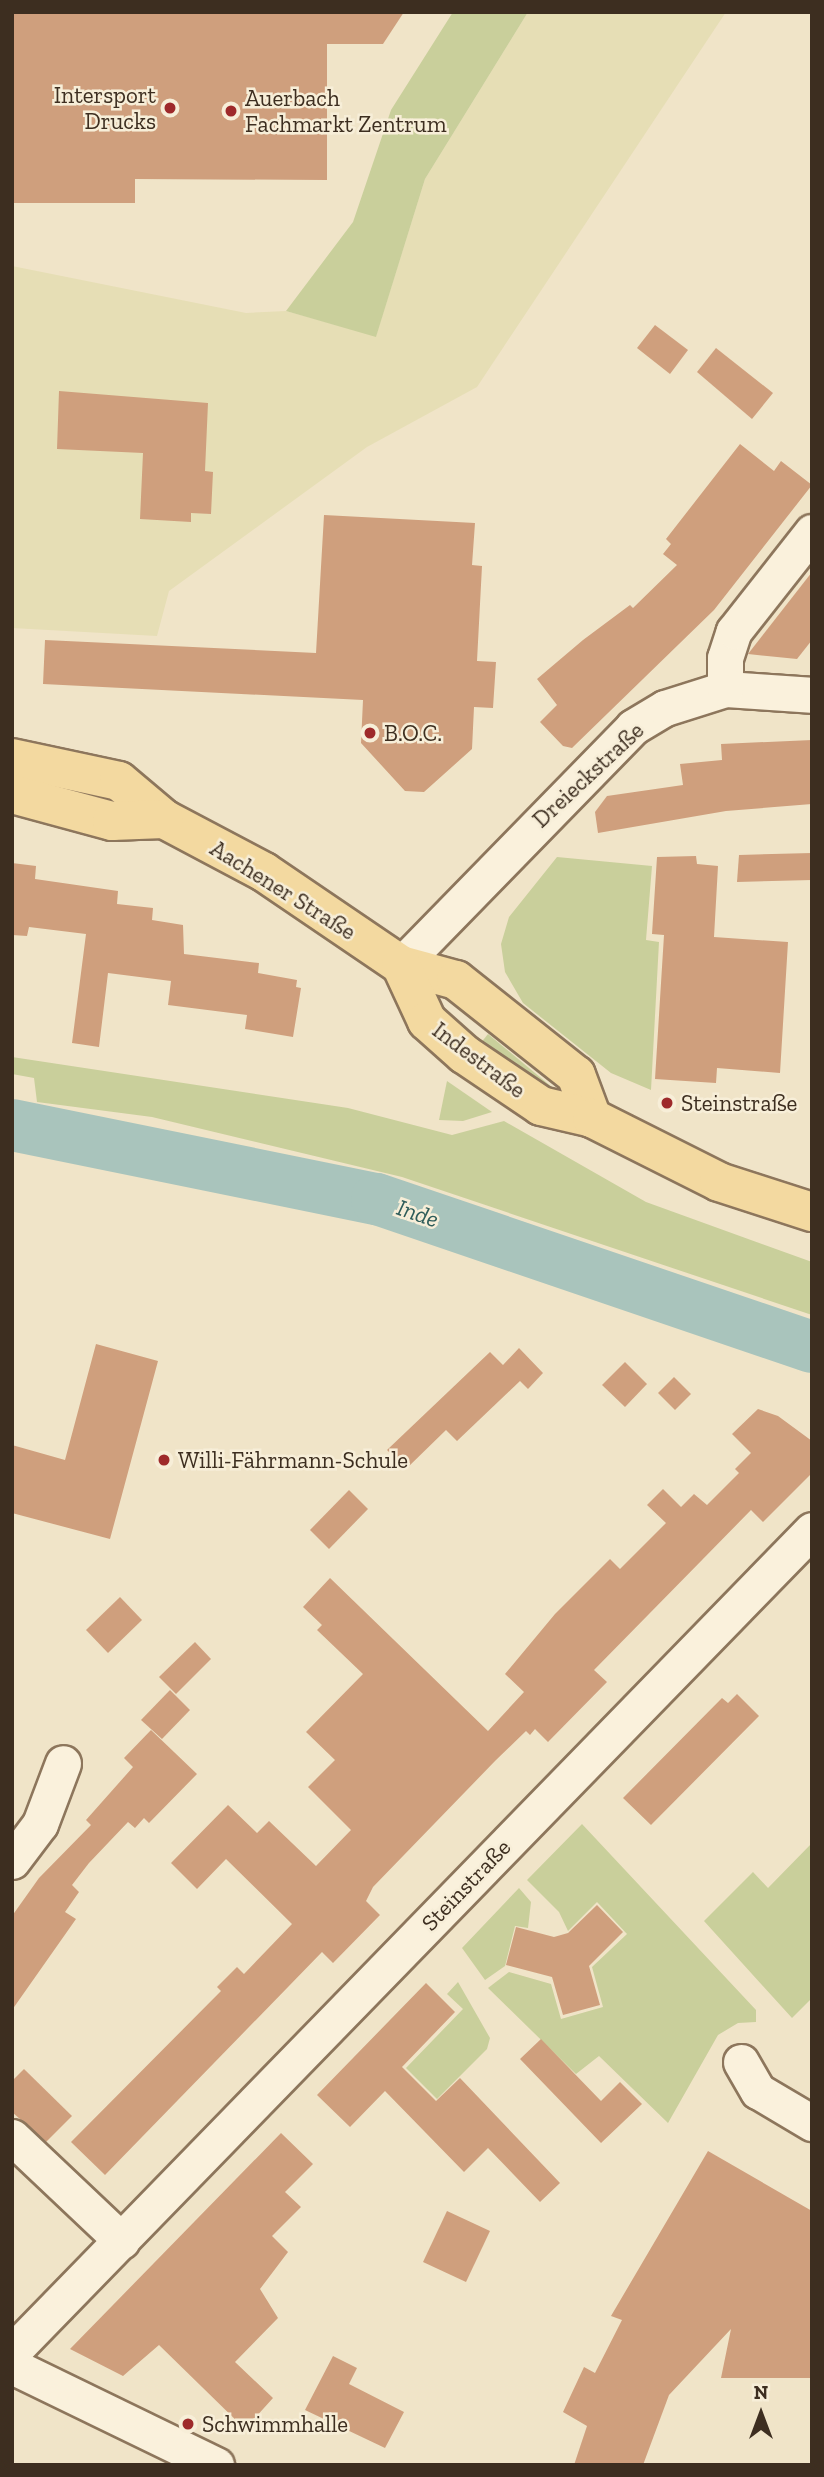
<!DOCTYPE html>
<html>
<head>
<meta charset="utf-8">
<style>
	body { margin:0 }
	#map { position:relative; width:824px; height:2477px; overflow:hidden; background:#f0e4c8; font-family:"Zilla Slab",serif }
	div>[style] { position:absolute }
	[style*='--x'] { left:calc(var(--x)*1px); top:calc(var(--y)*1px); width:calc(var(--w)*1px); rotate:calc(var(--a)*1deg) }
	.farmland>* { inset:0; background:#e6deb5 }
	.green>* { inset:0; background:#c9cf9b }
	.river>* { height:52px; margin:-26px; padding:0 26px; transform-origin:26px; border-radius:26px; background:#a9c4bc }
	.building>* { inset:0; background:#cf9f7d }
	.roads { filter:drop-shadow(2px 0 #8d765c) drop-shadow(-2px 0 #8d765c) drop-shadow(0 2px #8d765c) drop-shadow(0 -2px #8d765c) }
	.minor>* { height:35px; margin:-17.5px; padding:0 17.5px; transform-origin:17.5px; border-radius:17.5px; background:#faf1dc }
	.primary>* { height:38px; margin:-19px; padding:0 19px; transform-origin:19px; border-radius:19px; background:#f3d9a0 }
	.dots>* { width:19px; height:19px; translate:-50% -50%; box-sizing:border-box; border:4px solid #f7eed8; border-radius:50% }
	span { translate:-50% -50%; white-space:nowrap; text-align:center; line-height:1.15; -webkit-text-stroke:5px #f7eed8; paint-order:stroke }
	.poi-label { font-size:23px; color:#3d2e20 }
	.right { translate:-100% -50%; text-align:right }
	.left { translate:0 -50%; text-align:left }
	.street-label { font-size:23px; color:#3d2e20 }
	.water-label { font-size:24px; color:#2f5d5a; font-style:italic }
	.frame { position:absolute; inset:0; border:14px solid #3d2e20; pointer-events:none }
	.north { position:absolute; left:726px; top:2379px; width:70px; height:70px; -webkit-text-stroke:5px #f7eed8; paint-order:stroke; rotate:0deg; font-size:19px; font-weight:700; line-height:28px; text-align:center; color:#3d2e20 }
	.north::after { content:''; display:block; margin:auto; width:24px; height:32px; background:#3d2e20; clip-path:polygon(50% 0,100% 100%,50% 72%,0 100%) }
</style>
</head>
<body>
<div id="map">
	<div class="farmland">
		<div style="clip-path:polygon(528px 12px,726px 12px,477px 387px,367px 447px,169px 591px,157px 636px,12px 628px,12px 266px,246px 313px,286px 311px,376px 336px,425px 179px)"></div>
	</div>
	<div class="green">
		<div style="clip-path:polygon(453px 12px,528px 12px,425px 179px,376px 337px,286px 311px,353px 222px,391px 110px)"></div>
		<div style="clip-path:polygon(557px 857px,652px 866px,646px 940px,659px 942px,651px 1090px,611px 1073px,523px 1003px,505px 972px,501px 944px,509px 917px)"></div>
		<div style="clip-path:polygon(488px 1034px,565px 1098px,567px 1101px,480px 1044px)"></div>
		<div style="clip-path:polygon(12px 1057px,348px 1108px,452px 1135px,504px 1121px,646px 1202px,812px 1262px,812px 1315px,402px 1177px,152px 1117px,37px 1102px,34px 1078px,12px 1074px)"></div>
		<div style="clip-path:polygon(447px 1081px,492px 1112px,463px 1121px,439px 1120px)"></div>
		<div style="clip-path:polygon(582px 1824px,756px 2010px,756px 2022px,738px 2023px,718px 2035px,668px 2123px,599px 2056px,576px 2074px,488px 1988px,509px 1972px,551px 1984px,561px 2019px,603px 2007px,592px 1967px,627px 1934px,597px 1902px,568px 1931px,559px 1912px,527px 1880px)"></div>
		<div style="clip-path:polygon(812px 1843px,812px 1998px,792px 2018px,704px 1921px,753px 1872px,768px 1888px)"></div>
		<div style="clip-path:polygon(519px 1888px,531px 1902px,528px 1928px,515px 1926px,505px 1966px,485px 1980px,462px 1948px)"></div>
		<div style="clip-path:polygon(458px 1982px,490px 2038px,487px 2049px,437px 2099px,406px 2068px,463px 2009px,447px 1994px)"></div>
	</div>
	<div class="river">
		<div style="--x:12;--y:1125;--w:372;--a:11.5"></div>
		<div style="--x:377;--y:1199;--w:459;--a:18.8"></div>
	</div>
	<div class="building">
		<div style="clip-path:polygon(12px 12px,404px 12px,383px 44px,327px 44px,327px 180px,135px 179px,135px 203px,12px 203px)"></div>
		<div style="clip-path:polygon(655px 325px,688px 350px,670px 374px,637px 348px)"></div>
		<div style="clip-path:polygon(716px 348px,773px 393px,752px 419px,697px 372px)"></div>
		<div style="clip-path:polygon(59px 391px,208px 403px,205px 471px,213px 472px,211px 514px,191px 513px,191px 522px,140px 519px,143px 453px,57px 449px)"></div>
		<div style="clip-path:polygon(740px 444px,774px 471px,781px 461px,812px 485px,714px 610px,572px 748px,563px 746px,540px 722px,557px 705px,537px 679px,583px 640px,630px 605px,633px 608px,677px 565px,663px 554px,671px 544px,666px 539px)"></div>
		<div style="clip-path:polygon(324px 515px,475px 523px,472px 565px,482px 566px,477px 661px,496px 662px,493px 708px,474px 707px,472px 749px,424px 792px,405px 791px,361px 743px,363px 700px,43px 684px,45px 640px,316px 653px)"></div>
		<div style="clip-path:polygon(812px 572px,812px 640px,797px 659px,748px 654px)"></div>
		<div style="clip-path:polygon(812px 740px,812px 804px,726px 811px,598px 833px,595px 812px,607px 796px,683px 785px,680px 764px,722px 760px,721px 744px)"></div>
		<div style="clip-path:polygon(812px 853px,812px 880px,737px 882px,739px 855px)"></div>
		<div style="clip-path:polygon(696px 856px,697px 864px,718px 866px,714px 937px,788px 942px,780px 1073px,717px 1068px,716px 1083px,655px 1079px,664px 935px,652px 934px,657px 857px)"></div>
		<div style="clip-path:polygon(12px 863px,36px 866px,35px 879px,118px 891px,117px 904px,153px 908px,152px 920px,183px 925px,184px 954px,259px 963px,258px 973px,297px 980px,296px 987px,301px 988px,293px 1037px,245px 1029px,247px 1015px,168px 1005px,171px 981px,108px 973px,99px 1047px,72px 1043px,86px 934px,29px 927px,27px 936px,12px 935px)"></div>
		<div style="clip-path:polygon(96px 1344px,158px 1361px,110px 1539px,12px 1513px,12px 1445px,65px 1460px)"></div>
		<div style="clip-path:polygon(519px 1348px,543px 1373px,528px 1389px,520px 1381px,457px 1441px,446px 1430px,406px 1469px,387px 1450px,490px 1352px,503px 1365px)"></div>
		<div style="clip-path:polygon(625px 1362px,647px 1384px,625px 1407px,602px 1385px)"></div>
		<div style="clip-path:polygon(674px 1377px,691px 1394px,675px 1410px,658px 1393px)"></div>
		<div style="clip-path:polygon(758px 1409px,778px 1416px,812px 1441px,812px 1473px,763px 1522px,751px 1510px,703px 1559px,594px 1670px,607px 1682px,548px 1742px,535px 1729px,530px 1735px,526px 1731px,496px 1760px,373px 1887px,366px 1901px,380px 1915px,333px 1963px,322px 1952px,105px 2175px,71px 2142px,221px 1991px,217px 1987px,237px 1967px,244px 1974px,292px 1924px,226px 1859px,197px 1889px,171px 1863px,228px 1805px,257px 1833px,269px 1821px,316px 1866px,351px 1830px,308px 1787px,335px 1760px,306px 1732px,363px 1674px,317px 1630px,322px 1625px,303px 1607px,330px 1578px,488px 1731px,524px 1692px,505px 1674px,555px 1614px,610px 1559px,620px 1569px,666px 1523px,647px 1505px,663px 1489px,681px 1507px,694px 1494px,707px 1505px,739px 1473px,735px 1469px,751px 1453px,732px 1434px)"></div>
		<div style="clip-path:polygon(349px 1490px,368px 1509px,329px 1549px,310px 1530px)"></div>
		<div style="clip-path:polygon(120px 1597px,142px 1620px,108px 1653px,86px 1630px)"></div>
		<div style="clip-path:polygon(195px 1642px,211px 1659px,176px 1694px,159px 1677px)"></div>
		<div style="clip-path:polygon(170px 1690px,190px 1710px,162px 1739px,141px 1720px)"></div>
		<div style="clip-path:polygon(737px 1694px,759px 1716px,651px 1825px,623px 1798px,722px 1698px,728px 1703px)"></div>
		<div style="clip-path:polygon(151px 1730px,197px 1774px,149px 1823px,144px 1818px,135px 1828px,128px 1822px,89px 1863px,72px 1885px,79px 1892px,65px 1912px,76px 1919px,12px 2010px,12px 1916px,39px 1878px,91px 1825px,86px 1820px,133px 1767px,124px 1758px)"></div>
		<div style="clip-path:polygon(597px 1905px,623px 1932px,589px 1966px,600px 2005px,563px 2015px,552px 1977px,506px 1965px,516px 1927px,554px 1937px,568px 1933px)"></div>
		<div style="clip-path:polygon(426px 1983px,455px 2012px,402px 2067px,436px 2101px,460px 2078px,560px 2183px,540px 2202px,488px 2148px,464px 2172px,385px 2091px,350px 2127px,317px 2095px)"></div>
		<div style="clip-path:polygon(541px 2039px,601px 2101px,620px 2082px,642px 2104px,601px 2143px,520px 2059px)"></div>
		<div style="clip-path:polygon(24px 2069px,72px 2116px,46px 2142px,12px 2112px,12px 2081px)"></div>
		<div style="clip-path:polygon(281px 2133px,313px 2164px,285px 2192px,301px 2207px,272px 2236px,288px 2252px,260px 2289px,278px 2318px,235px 2362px,273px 2398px,245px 2429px,159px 2345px,123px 2376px,70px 2349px)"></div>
		<div style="clip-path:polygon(708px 2151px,812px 2211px,812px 2378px,721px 2378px,731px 2329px,669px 2395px,643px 2465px,574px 2465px,587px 2426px,563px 2412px,584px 2367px,595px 2373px,622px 2320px,611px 2316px)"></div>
		<div style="clip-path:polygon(447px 2211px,490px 2231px,466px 2282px,423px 2262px)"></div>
		<div style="clip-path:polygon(333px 2356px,357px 2368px,349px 2384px,404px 2412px,385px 2448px,305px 2410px)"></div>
	</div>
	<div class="roads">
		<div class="minor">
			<div style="--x:725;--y:689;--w:87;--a:3.9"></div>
			<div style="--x:401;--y:965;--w:332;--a:-45.7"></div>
			<div style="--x:633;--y:727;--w:37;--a:-31"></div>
			<div style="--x:665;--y:708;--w:63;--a:-17.6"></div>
			<div style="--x:725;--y:689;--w:31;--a:-90"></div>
			<div style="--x:725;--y:658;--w:28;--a:-72"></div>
			<div style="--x:734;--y:631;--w:126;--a:-51.8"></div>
			<div style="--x:12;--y:1861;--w:46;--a:-52.9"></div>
			<div style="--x:40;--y:1824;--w:65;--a:-69.3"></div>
			<div style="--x:741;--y:2062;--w:34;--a:60"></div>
			<div style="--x:758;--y:2091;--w:63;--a:30.7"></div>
			<div style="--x:12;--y:2137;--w:151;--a:43.4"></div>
			<div style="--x:12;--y:2352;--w:1147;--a:-45.78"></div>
			<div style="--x:12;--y:2366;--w:227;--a:25.9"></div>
		</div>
		<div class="primary">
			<div style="--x:12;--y:758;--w:109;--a:12.1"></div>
			<div style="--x:119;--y:781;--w:59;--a:40.2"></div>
			<div style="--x:164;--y:819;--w:113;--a:27.9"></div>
			<div style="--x:264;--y:872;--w:166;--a:34.2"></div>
			<div style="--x:401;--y:965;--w:57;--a:15.3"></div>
			<div style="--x:456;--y:980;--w:153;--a:38.4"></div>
			<div style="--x:576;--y:1075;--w:46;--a:69.6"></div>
			<div style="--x:12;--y:794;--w:104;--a:15.1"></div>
			<div style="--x:112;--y:821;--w:52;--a:-2.2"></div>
			<div style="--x:401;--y:965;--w:62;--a:65.1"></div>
			<div style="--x:427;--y:1021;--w:50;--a:41.7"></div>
			<div style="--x:464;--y:1054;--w:93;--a:34"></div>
			<div style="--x:541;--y:1106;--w:52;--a:13.2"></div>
			<div style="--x:592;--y:1118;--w:142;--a:26.7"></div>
			<div style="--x:719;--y:1182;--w:98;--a:17.9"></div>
		</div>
	</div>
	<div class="dots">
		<div style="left:170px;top:108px;background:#9e2a2b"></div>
		<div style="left:231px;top:111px;background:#9e2a2b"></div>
		<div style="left:370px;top:733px;background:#9e2a2b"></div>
		<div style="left:667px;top:1103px;background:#9e2a2b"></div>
		<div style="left:164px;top:1460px;background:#9e2a2b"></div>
		<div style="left:188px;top:2424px;background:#9e2a2b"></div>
	</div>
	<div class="poi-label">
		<span class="right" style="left:156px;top:108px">Intersport<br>Drucks</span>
		<span class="left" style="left:245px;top:111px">Auerbach<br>Fachmarkt Zentrum</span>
		<span class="left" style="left:384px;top:733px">B.O.C.</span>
		<span class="left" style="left:681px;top:1103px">Steinstraße</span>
		<span class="left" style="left:178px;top:1460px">Willi-Fährmann-Schule</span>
		<span class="left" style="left:202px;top:2424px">Schwimmhalle</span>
	</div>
	<div class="street-label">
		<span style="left:588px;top:775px;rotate:-43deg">Dreieckstraße</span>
		<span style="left:283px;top:890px;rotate:32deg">Aachener Straße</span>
		<span style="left:479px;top:1060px;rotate:37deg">Indestraße</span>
		<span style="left:466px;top:1885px;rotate:-46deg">Steinstraße</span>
	</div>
	<div class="water-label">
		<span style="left:418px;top:1213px;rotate:19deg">Inde</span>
	</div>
	<div class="frame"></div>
	<div class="north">N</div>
</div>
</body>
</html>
